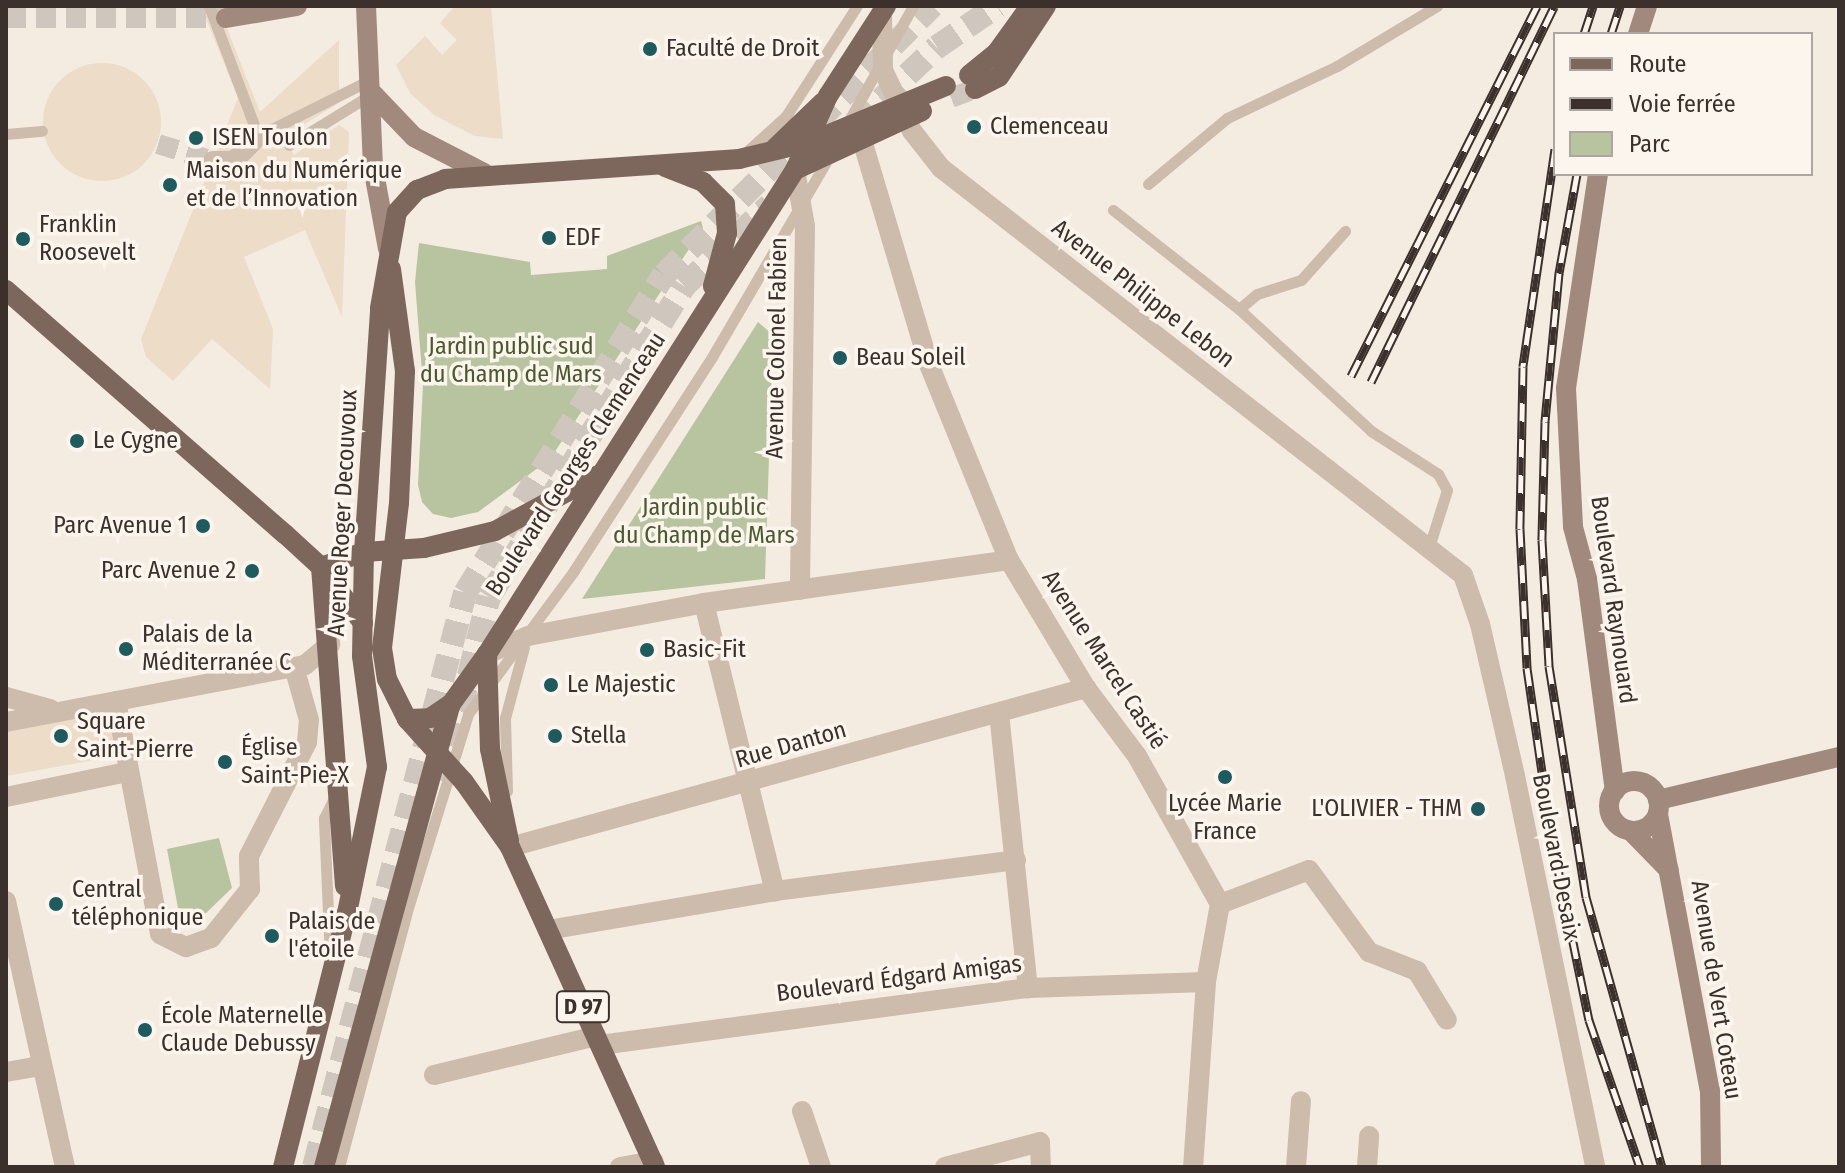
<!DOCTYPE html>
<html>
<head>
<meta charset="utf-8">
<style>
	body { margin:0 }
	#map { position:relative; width:1845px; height:1173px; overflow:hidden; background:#f4ebe1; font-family:"Fira Sans Condensed",sans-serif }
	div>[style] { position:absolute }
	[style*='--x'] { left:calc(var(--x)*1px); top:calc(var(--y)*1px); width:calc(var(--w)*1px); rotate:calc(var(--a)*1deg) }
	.green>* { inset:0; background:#b8c4a0 }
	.plaza>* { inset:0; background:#ecdcc8 }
	.round { border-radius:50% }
	.street-tunnel>* { height:20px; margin-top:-10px; transform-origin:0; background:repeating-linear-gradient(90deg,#cfc6bd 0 20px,transparent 0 30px) }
	.secondary-tunnel>* { height:20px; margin-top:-10px; transform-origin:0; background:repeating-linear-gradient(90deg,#cfc6bd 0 20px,transparent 0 30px) }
	.primary-tunnel>* { height:20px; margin-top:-10px; transform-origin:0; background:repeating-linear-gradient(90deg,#cfc6bd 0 20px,transparent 0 30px) }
	.highway-tunnel>* { height:24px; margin-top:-12px; transform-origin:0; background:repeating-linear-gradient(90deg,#cfc6bd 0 24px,transparent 0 36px) }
	.lane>* { height:11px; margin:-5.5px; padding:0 5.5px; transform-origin:5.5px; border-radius:5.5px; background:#cdbbac }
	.street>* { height:20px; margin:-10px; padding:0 10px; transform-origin:10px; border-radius:10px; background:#cdbbac }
	.secondary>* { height:20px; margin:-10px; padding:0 10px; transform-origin:10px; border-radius:10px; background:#a18a7d }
	.secondary>.ring { margin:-10px; padding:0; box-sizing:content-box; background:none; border:20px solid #a18a7d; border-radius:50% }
	.primary>* { height:20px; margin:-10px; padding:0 10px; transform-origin:10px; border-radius:10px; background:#7d675c }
	.rail>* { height:9px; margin-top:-4.5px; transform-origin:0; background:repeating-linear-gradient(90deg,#fbf5ee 0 18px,#3b302b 0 36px); box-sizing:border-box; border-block:2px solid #3b302b }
	.dots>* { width:22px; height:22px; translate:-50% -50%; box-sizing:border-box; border:4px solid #fbf5ee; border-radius:50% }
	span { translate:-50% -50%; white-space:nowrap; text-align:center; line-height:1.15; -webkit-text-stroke:7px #fbf5ee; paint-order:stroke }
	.shield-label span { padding:2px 6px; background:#fbf5ee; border:2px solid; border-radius:6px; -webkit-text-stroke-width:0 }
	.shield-label { font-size:22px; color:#3b302b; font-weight:700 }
	.poi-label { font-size:24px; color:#3b302b }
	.left { translate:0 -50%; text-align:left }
	.right { translate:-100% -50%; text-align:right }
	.street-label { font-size:24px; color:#3b302b }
	.park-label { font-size:24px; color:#4a5a2e }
	.frame { position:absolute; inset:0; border:8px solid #3b302b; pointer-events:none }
	.legend { position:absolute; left:1553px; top:32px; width:260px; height:144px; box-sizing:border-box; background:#fbf5ee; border:2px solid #aea6a0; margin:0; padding:10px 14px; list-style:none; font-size:24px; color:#3b302b }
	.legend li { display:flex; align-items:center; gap:16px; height:40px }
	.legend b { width:40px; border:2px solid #aea6a0 }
</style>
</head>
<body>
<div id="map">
	<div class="green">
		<div style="clip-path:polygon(701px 221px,703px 228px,550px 459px,478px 512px,451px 518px,433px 514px,422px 502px,418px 485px,423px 385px,415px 282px,419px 243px,530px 262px,531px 275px,607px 269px,607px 256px)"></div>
		<div style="clip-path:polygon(758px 322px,773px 335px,765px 579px,582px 599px)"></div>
		<div style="clip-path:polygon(219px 838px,232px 888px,206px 913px,180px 919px,167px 849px)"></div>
	</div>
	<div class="plaza">
		<div style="clip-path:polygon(201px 6px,218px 6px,260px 112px,339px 40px,339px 103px,283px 137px,294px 155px,339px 125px,349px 132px,342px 317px,305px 230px,244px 257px,273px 329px,270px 389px,212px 339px,173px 381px,146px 357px,141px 339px,238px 98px)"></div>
		<div style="clip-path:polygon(455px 6px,491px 6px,503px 139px,475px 136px,434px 115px,410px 93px,396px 65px,425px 36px,442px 55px,457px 40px,440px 23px)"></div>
		<div class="round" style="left:43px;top:63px;width:118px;height:118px"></div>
		<div style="clip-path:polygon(109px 711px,116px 751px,111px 757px,6px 776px,6px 728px)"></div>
	</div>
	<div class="street-tunnel">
		<div style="--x:158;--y:144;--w:58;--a:17.2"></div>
	</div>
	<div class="secondary-tunnel">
		<div style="--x:6;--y:18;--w:220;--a:0"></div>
	</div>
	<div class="primary-tunnel">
		<div style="--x:951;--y:98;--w:26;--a:-21"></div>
	</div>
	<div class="highway-tunnel">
		<div style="--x:855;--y:124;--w:112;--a:-43.2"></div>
		<div style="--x:937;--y:47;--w:73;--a:-34.3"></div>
		<div style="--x:442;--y:781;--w:190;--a:-75.7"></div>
		<div style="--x:489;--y:597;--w:367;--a:-57.9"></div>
		<div style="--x:684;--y:286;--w:118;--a:-43.3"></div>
		<div style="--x:314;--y:1167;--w:594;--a:-75.26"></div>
		<div style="--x:465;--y:593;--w:375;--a:-58"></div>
		<div style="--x:664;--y:275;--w:380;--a:-45.1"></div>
	</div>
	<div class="lane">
		<div style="--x:209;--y:6;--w:139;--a:69.3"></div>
		<div style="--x:258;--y:136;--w:125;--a:-26.6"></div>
		<div style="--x:847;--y:124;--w:135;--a:-60.8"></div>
		<div style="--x:6;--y:134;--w:36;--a:-5"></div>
		<div style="--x:289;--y:145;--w:97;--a:-31.6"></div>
		<div style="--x:744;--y:154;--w:57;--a:-42.1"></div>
		<div style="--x:786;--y:116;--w:131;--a:-57.2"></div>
		<div style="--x:1148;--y:184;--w:103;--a:-39.9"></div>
		<div style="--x:1227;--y:118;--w:122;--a:-25.3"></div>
		<div style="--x:1337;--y:66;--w:117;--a:-31"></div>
		<div style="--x:1113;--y:210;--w:160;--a:38.2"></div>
		<div style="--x:1239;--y:309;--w:180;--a:42.7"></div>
		<div style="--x:1371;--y:431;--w:80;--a:32.7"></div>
		<div style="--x:1438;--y:474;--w:18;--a:61"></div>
		<div style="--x:1447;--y:490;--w:57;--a:107.5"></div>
		<div style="--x:1239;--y:309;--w:23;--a:-40"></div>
		<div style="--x:1257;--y:294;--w:46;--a:-17.7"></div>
		<div style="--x:1301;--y:280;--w:66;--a:-48.1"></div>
		<div style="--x:507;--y:791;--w:73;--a:-91.6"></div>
		<div style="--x:505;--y:718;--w:73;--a:-75"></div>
		<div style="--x:330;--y:958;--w:140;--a:-92.5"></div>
		<div style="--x:324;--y:818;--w:27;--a:-63"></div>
		<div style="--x:339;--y:1167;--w:268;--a:-75.1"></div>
		<div style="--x:408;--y:908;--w:203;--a:-72.8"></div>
		<div style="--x:468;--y:714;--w:177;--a:-53.5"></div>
		<div style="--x:573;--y:572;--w:256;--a:-57.1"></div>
		<div style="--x:712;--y:357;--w:232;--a:-59.7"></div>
	</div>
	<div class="street">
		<div style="--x:882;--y:12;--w:58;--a:89"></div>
		<div style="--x:883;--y:70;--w:68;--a:64.6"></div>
		<div style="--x:912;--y:131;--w:47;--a:51.9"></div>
		<div style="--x:941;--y:168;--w:662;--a:37.94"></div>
		<div style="--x:1463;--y:575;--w:52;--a:70.9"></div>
		<div style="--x:1480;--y:624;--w:156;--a:77"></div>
		<div style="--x:1515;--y:776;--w:399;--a:78.4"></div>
		<div style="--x:862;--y:140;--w:232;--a:73.4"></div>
		<div style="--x:928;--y:362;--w:214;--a:67.8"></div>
		<div style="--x:1009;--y:560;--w:149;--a:59"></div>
		<div style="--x:1086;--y:688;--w:85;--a:53.1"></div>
		<div style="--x:1137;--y:756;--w:170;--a:60.7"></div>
		<div style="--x:1220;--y:904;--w:79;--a:100.2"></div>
		<div style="--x:1206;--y:982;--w:185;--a:94"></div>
		<div style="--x:213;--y:161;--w:21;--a:0"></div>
		<div style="--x:234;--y:161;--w:35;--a:-46"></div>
		<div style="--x:795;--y:170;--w:57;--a:79.9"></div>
		<div style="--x:805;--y:226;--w:364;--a:90.8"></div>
		<div style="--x:704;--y:603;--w:297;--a:76.2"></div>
		<div style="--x:487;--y:654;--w:45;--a:-23.7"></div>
		<div style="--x:528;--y:636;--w:179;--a:-10.6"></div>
		<div style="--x:704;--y:603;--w:308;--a:-8"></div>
		<div style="--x:6;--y:697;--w:46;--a:15.3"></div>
		<div style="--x:116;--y:701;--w:237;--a:79.3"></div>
		<div style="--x:160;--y:934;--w:29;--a:27"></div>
		<div style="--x:186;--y:947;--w:27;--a:-20"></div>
		<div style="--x:211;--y:938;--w:63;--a:-51.5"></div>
		<div style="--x:250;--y:889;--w:33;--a:-92"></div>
		<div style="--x:249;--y:856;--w:128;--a:-63"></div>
		<div style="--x:307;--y:742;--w:22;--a:-85"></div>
		<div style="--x:309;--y:720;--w:55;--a:-105.8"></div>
		<div style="--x:999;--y:713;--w:277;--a:84"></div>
		<div style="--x:6;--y:722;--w:304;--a:-10.8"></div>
		<div style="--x:305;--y:665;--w:33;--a:-40"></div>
		<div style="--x:6;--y:797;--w:124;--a:-11.7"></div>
		<div style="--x:510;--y:847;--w:598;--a:-15.43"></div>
		<div style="--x:6;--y:901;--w:272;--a:77.5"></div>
		<div style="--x:1220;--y:904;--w:95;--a:-20.9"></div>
		<div style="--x:1309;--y:870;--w:102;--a:53.8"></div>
		<div style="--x:1369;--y:952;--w:52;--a:21.6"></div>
		<div style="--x:1417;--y:971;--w:57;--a:58.5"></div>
		<div style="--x:548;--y:930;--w:230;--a:-9.7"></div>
		<div style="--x:775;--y:891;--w:243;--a:-7.3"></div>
		<div style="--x:600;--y:1045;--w:432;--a:-7.6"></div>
		<div style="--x:1028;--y:988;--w:178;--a:-1.9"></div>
		<div style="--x:6;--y:1072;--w:34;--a:-10"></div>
		<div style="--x:434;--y:1075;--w:167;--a:-13.5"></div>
		<div style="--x:802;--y:1111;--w:59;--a:71.3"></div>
		<div style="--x:620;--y:1167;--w:34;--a:-10"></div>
		<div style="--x:945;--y:1167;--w:98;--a:-14.7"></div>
		<div style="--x:1040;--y:1142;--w:25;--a:88"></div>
		<div style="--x:1296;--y:1167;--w:66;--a:-85.7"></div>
		<div style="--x:1367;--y:1167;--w:31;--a:-86"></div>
	</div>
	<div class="secondary">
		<div style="--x:366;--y:6;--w:161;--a:87.5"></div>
		<div style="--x:373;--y:167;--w:83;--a:79.6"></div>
		<div style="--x:226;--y:18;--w:72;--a:-9.6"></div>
		<div style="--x:1638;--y:34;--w:29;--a:-72"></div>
		<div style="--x:373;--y:94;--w:59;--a:46.4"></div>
		<div style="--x:414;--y:137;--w:79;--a:27.2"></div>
		<div style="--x:1598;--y:174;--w:216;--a:98.5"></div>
		<div style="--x:1566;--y:388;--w:139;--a:87.1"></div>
		<div style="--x:1573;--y:527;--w:54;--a:74.9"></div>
		<div style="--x:1587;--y:579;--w:214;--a:82.5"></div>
		<div class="ring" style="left:1609px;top:781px;width:30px;height:30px"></div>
		<div style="--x:1658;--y:800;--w:186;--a:-13.4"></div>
		<div style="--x:1658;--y:814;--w:282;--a:79.4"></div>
		<div style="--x:1710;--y:1091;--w:76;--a:89.2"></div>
		<div style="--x:1631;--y:831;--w:54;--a:45.7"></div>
	</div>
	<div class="primary">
		<div style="--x:969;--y:75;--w:36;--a:-39"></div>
		<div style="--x:997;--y:52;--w:57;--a:-54.3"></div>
		<div style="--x:975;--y:89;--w:27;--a:-27"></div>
		<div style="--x:999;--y:77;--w:85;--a:-56.5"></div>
		<div style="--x:774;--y:149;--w:68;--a:-43.8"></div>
		<div style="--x:665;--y:167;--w:41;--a:21.5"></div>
		<div style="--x:703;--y:182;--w:31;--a:45"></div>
		<div style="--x:725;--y:204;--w:29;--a:86"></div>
		<div style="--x:727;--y:233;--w:55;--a:104.8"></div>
		<div style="--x:795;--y:170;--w:140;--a:-24.9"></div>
		<div style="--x:391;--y:269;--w:103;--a:82.2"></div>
		<div style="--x:405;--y:371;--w:132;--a:92.6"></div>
		<div style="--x:399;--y:503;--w:146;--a:96.7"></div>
		<div style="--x:382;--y:648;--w:31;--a:81"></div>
		<div style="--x:387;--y:679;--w:45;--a:63.4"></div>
		<div style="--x:407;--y:719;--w:85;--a:47.9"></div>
		<div style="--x:464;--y:782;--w:80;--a:54.7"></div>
		<div style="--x:510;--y:847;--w:351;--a:65.6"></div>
		<div style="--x:6;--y:290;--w:371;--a:41.2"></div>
		<div style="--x:285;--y:534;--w:49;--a:42.5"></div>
		<div style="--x:321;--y:567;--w:70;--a:53.1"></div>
		<div style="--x:321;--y:567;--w:320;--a:85.7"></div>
		<div style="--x:321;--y:567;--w:46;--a:-19.2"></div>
		<div style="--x:364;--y:552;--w:60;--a:-3.8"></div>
		<div style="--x:424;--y:548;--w:73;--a:-13.5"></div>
		<div style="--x:495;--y:531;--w:117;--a:-28.5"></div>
		<div style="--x:487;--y:654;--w:95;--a:88.2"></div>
		<div style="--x:490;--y:749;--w:94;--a:78.3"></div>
		<div style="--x:407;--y:719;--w:23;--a:-2"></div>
		<div style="--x:430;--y:718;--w:25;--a:-34"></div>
		<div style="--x:451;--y:704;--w:62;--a:-54.2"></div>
		<div style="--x:487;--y:654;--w:574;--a:-57.53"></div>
		<div style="--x:795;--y:170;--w:81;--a:-66"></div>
		<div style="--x:828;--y:96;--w:107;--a:-57.2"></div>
		<div style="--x:283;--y:1167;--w:262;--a:-75.9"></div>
		<div style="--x:347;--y:913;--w:149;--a:-78.4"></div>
		<div style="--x:377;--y:767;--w:112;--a:-97.7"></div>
		<div style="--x:362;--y:656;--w:104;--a:-88.9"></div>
		<div style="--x:364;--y:552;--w:245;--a:-86.2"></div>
		<div style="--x:380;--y:308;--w:97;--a:-80"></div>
		<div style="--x:397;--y:212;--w:30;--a:-48"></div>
		<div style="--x:417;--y:190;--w:30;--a:-21"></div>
		<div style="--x:445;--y:179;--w:295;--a:-3.9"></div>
		<div style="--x:739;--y:159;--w:73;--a:-13.5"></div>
		<div style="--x:810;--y:142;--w:147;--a:-22.4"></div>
		<div style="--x:324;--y:1167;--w:480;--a:-74.7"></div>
	</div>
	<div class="rail">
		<div style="--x:1584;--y:34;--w:29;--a:-72"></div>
		<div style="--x:1611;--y:34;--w:29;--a:-72"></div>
		<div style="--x:1555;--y:149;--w:220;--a:98.4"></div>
		<div style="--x:1523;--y:367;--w:162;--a:91.1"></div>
		<div style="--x:1520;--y:529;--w:139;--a:87.1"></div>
		<div style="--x:1527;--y:668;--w:169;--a:81.8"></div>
		<div style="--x:1551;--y:835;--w:189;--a:78.4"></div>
		<div style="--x:1589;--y:1020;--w:156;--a:70.9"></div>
		<div style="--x:1577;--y:174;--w:101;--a:100.3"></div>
		<div style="--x:1559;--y:273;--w:150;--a:95.4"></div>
		<div style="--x:1545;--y:422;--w:118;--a:91.5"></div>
		<div style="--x:1542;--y:540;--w:126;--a:86.8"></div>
		<div style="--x:1549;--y:666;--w:234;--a:80.9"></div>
		<div style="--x:1586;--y:897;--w:280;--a:74.3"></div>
		<div style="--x:1351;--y:376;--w:414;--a:-63.3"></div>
		<div style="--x:1371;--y:382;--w:418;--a:-64"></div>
	</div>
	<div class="dots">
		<div style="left:650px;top:49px;background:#1f5a5e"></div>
		<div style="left:974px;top:127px;background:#1f5a5e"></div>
		<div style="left:196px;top:138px;background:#1f5a5e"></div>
		<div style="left:170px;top:185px;background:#1f5a5e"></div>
		<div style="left:549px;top:238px;background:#1f5a5e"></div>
		<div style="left:23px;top:239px;background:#1f5a5e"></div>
		<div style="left:840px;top:358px;background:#1f5a5e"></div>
		<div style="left:77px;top:441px;background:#1f5a5e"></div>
		<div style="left:203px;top:526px;background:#1f5a5e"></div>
		<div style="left:252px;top:571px;background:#1f5a5e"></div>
		<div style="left:126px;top:649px;background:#1f5a5e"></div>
		<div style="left:647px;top:650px;background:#1f5a5e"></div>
		<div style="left:551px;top:685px;background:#1f5a5e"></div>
		<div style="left:61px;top:736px;background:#1f5a5e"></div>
		<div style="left:555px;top:736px;background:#1f5a5e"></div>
		<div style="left:225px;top:762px;background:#1f5a5e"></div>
		<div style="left:1225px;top:777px;background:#1f5a5e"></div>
		<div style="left:1478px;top:809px;background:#1f5a5e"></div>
		<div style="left:56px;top:904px;background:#1f5a5e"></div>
		<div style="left:272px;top:936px;background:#1f5a5e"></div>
		<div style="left:145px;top:1030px;background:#1f5a5e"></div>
	</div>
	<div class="shield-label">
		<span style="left:583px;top:1007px">D 97</span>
	</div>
	<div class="poi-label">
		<span class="left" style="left:666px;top:49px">Faculté de Droit</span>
		<span class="left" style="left:990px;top:127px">Clemenceau</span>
		<span class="left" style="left:212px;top:138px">ISEN Toulon</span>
		<span class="left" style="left:186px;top:185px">Maison du Numérique<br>et de l’Innovation</span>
		<span class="left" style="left:39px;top:239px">Franklin<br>Roosevelt</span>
		<span class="left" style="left:565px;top:238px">EDF</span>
		<span class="left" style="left:856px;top:358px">Beau Soleil</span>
		<span class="left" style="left:93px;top:441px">Le Cygne</span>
		<span class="right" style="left:187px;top:526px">Parc Avenue 1</span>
		<span class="right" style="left:236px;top:571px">Parc Avenue 2</span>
		<span class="left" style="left:142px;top:649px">Palais de la<br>Méditerranée C</span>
		<span class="left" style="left:663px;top:650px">Basic-Fit</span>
		<span class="left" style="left:567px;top:685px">Le Majestic</span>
		<span class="left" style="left:77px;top:736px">Square<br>Saint-Pierre</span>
		<span class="left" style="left:571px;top:736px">Stella</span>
		<span class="left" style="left:241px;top:762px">Église<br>Saint-Pie-X</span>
		<span style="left:1225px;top:818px">Lycée Marie<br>France</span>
		<span class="right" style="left:1462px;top:809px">L'OLIVIER - THM</span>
		<span class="left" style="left:72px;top:904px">Central<br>téléphonique</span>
		<span class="left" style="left:288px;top:936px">Palais de<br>l'étoile</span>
		<span class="left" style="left:161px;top:1030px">École Maternelle<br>Claude Debussy</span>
	</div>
	<div class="street-label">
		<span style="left:1143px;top:294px;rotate:38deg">Avenue Philippe Lebon</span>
		<span style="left:777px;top:348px;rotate:-89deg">Avenue Colonel Fabien</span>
		<span style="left:576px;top:464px;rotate:-57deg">Boulevard Georges Clemenceau</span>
		<span style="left:343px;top:513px;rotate:-87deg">Avenue Roger Decouvoux</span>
		<span style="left:1613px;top:600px;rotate:82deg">Boulevard Raynouard</span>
		<span style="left:1104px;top:660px;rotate:57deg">Avenue Marcel Castié</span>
		<span style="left:791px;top:745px;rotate:-16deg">Rue Danton</span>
		<span style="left:1556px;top:857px;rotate:79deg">Boulevard Desaix</span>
		<span style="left:899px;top:979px;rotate:-7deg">Boulevard Édgard Amigas</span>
		<span style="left:1716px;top:990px;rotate:81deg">Avenue de Vert Coteau</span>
	</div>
	<div class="park-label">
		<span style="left:511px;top:361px">Jardin public sud<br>du Champ de Mars</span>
		<span style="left:704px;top:522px">Jardin public<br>du Champ de Mars</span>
	</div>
	<div class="frame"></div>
	<ul class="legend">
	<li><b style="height:10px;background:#7d675c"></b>Route</li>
	<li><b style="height:10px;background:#3b302b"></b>Voie ferrée</li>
	<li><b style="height:22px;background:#b8c4a0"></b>Parc</li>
	</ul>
</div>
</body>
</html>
